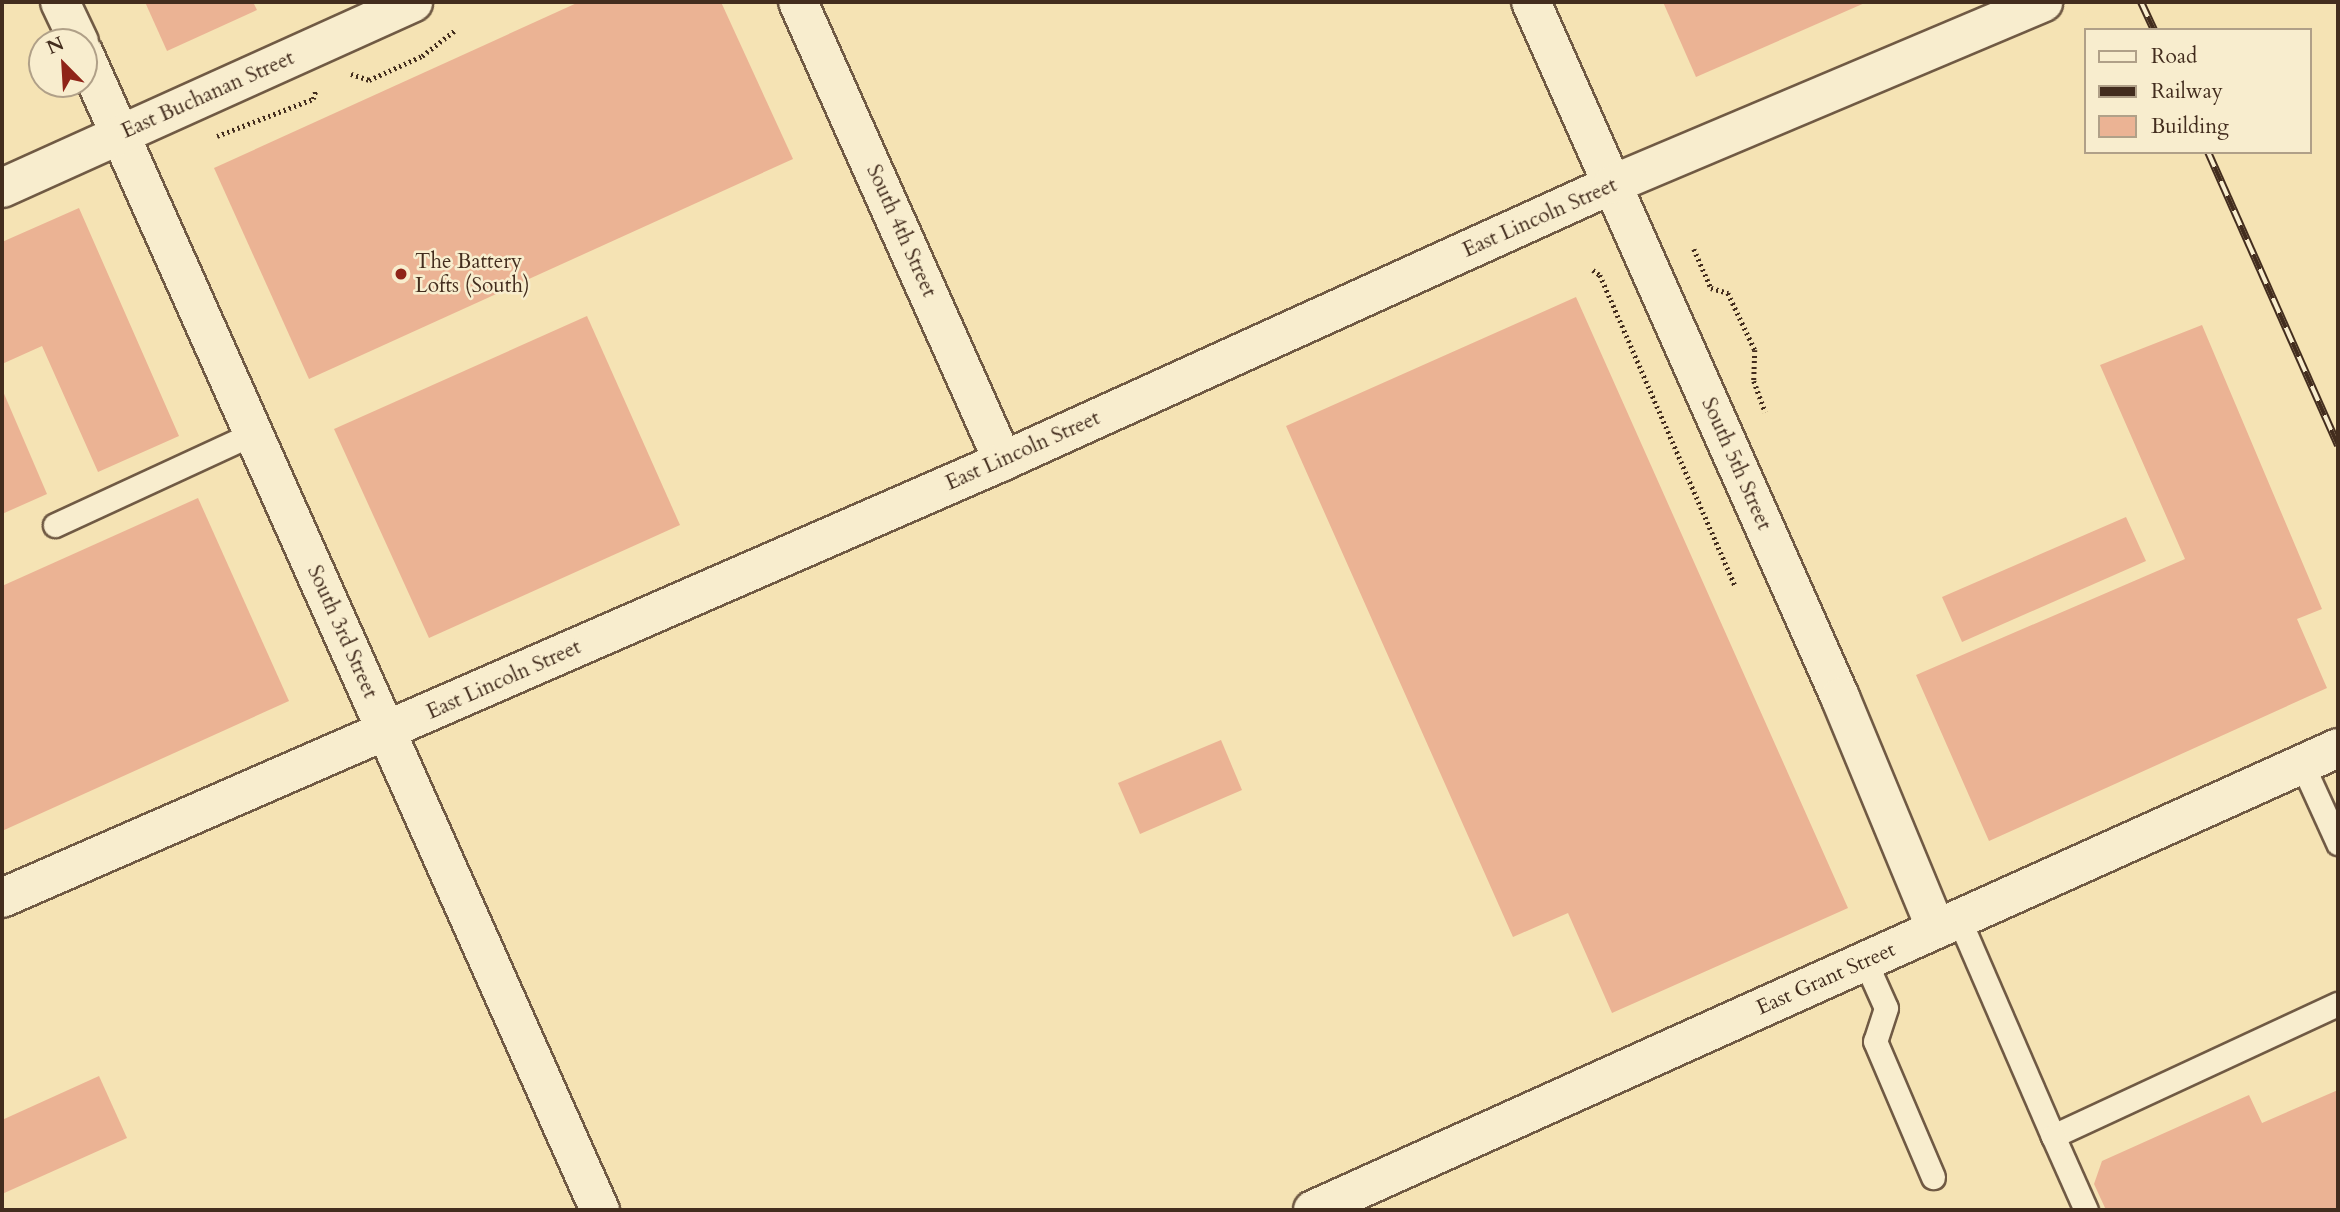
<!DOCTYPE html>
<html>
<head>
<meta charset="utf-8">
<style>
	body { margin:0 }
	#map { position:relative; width:2340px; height:1212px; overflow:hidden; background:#f5e3b4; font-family:Cardo,serif }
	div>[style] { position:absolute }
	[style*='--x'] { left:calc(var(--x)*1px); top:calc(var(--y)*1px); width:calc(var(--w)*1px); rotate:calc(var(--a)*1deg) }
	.building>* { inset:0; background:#ebb394 }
	.path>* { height:4.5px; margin-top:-2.25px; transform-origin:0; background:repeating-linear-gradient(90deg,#432d1e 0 2px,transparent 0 5.5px) }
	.roads { filter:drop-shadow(2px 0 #705a44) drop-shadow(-2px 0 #705a44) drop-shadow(0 2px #705a44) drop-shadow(0 -2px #705a44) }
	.lane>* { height:23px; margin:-11.5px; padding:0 11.5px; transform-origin:11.5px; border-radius:11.5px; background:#f8edce }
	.street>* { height:38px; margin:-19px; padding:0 19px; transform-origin:19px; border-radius:19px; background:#f8edce }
	.secondary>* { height:38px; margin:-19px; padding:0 19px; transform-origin:19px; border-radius:19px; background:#f8edce }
	.rail>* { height:8px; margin-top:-4px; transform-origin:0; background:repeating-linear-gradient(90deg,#f8edce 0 16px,#432d1e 0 32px); box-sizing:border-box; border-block:2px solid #432d1e }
	.dots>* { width:19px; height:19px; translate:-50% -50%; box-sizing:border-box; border:4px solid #f8edce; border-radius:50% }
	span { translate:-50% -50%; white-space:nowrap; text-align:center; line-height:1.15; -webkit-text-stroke:5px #f8edce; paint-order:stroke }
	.street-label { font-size:21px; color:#432d1e }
	.poi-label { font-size:21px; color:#432d1e }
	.left { translate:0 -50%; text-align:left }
	.frame { position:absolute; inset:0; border:4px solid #432d1e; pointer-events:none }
	.legend { position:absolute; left:2084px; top:28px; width:228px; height:126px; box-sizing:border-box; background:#f8edce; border:2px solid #b0a088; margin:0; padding:9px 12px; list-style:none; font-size:21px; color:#432d1e }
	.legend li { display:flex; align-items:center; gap:14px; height:35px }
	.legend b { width:35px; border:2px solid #b0a088 }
	.north { position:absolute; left:28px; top:28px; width:70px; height:70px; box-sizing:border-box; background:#f8edce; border:2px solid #b0a088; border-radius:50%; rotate:336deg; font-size:19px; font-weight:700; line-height:28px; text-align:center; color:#432d1e }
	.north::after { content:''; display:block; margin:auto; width:24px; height:32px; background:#8f2418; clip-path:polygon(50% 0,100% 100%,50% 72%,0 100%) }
</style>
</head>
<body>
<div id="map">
	<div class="building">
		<div style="clip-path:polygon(145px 2px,253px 2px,257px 10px,167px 51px)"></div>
		<div style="clip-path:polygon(579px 2px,721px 2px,793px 159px,309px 379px,214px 168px)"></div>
		<div style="clip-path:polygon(1663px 2px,1867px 2px,1696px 77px)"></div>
		<div style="clip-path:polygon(79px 208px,179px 436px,98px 472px,42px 346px,2px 364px,2px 242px)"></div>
		<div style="clip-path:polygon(1576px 297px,1848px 908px,1612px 1013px,1568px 913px,1513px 937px,1286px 426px)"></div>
		<div style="clip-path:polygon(587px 316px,680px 525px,429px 638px,334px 429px)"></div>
		<div style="clip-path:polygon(2202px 325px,2322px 609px,2297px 619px,2327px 688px,1989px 841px,1916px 675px,2185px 559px,2100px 365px)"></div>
		<div style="clip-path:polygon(2px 389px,47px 494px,2px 514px)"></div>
		<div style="clip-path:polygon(198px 498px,289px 701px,2px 831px,2px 586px)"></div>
		<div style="clip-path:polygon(2126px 517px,2146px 561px,1962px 642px,1942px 597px)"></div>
		<div style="clip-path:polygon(1221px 740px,1242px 790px,1140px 834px,1118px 783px)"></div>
		<div style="clip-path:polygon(99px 1076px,127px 1138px,2px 1194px,2px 1120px)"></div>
		<div style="clip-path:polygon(2338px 1090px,2338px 1210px,2106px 1210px,2094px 1184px,2102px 1161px,2249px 1095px,2262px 1123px)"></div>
	</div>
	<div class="path">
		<div style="--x:351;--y:74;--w:19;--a:18"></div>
		<div style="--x:369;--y:80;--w:58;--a:-24.4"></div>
		<div style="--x:422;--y:56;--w:41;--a:-38"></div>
		<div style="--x:217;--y:136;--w:103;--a:-21.1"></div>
		<div style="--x:313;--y:99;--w:10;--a:-73"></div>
		<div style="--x:1694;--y:249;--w:43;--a:66.4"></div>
		<div style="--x:1711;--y:288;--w:18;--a:16"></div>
		<div style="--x:1728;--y:293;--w:63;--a:64.7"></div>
		<div style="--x:1755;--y:350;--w:31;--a:92"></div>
		<div style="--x:1754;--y:381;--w:33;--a:70"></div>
		<div style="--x:1593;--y:270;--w:9;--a:36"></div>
		<div style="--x:1600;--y:275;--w:338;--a:66.5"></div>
	</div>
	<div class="roads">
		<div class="lane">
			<div style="--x:55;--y:525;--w:219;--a:-24.8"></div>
			<div style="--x:2302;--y:764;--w:87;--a:65.5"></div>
			<div style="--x:1959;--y:919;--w:236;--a:66.6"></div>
			<div style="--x:2053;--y:1136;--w:314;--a:-24.9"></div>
			<div style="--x:1865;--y:961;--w:51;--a:65.9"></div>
			<div style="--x:1886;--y:1008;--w:35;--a:108"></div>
			<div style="--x:1875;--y:1041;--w:148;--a:66.9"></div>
			<div style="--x:2053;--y:1136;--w:81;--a:66"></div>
		</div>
		<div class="street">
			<div style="--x:60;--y:2;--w:44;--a:64.6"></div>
			<div style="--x:798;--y:2;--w:503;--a:65.93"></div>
			<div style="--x:1531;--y:2;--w:761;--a:66.03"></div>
			<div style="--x:1840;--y:697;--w:251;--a:67.5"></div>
			<div style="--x:84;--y:54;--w:1266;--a:65.95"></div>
			<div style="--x:2;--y:188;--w:451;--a:-24.3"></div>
			<div style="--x:1313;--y:1210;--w:1124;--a:-24.26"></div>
		</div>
		<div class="secondary">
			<div style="--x:2;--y:898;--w:1092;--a:-23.58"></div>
			<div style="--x:1003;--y:461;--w:670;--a:-24.42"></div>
			<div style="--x:1613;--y:184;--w:467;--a:-22.9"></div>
		</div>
	</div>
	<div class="rail">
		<div style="--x:2141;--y:2;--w:31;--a:65"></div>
		<div style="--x:2208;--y:152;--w:321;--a:66.1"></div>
	</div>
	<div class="dots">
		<div style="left:401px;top:274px;background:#8f2418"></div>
	</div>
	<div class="street-label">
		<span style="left:208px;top:95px;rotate:-24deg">East Buchanan Street</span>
		<span style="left:1540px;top:218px;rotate:-24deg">East Lincoln Street</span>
		<span style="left:901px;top:231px;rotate:66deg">South 4th Street</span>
		<span style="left:1023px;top:451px;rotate:-24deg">East Lincoln Street</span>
		<span style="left:1736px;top:464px;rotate:66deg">South 5th Street</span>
		<span style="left:342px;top:632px;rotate:66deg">South 3rd Street</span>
		<span style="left:504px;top:680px;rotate:-24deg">East Lincoln Street</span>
		<span style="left:1826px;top:979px;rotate:-24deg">East Grant Street</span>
	</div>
	<div class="poi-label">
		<span class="left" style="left:415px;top:274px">The Battery<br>Lofts (South)</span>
	</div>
	<div class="frame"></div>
	<ul class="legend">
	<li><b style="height:9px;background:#f8edce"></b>Road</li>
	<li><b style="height:9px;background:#432d1e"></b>Railway</li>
	<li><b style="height:19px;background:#ebb394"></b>Building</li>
	</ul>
	<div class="north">N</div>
</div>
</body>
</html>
